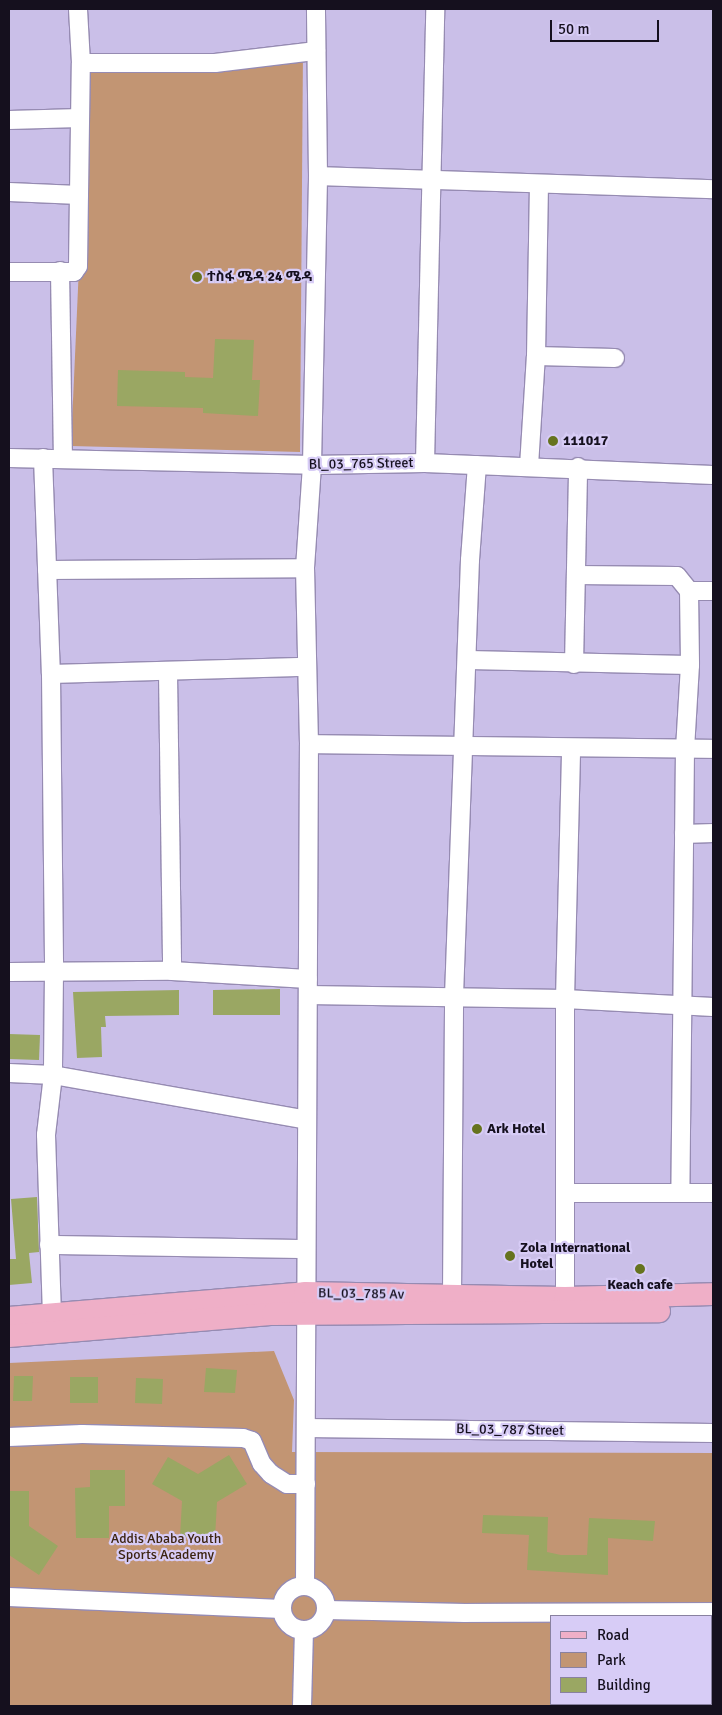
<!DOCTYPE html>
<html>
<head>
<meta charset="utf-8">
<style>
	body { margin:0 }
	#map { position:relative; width:722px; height:1715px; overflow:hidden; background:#cabfe8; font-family:Signika,"Noto Sans Ethiopic",sans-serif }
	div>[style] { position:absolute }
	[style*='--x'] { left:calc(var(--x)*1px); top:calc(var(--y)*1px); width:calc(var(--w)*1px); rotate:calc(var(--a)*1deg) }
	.green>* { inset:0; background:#c29573 }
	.building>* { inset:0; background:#9aa763 }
	.roads { filter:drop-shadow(1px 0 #968bb2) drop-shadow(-1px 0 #968bb2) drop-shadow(0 1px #968bb2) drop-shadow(0 -1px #968bb2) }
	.minor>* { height:18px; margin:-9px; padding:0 9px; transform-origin:9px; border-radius:9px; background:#fff }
	.minor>.ring { margin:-9px; padding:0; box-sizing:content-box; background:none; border:18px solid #fff; border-radius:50% }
	.major>* { height:22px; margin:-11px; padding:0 11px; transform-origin:11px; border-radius:11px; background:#efafc7 }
	.dots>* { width:14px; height:14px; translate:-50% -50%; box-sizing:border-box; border:2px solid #d7ccf6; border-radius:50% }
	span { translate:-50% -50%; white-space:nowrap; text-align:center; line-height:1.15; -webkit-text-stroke:4.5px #d7ccf6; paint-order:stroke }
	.poi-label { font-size:14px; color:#15101e; font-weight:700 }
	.left { translate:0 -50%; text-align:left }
	.street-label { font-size:14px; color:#15101e }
	.park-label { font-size:14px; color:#3c2410 }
	.frame { position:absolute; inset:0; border:10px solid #15101e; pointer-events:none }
	.legend { position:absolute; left:550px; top:1615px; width:162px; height:90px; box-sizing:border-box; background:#d7ccf6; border:1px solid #8981a0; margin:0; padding:6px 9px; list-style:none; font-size:15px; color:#15101e }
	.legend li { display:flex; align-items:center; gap:10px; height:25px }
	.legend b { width:25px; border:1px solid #8981a0 }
	.scale { position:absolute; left:550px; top:20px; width:109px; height:22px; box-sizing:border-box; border:2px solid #15101e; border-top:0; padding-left:6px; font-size:15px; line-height:18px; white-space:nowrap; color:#15101e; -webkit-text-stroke:4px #d7ccf6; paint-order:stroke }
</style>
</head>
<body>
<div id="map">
	<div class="green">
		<div style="clip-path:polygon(303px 49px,300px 452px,71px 446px,88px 64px)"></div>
		<div style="clip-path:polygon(evenodd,274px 1351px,294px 1400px,292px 1452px,713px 1453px,713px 1706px,9px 1706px,9px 1363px,274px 1351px,551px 1616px,711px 1616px,711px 1704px,551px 1704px,551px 1616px)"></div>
	</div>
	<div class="building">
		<div style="clip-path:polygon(215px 339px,254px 340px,252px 380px,260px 380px,258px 416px,203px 413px,203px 408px,117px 406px,118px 370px,185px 372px,185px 377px,213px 378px)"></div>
		<div style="clip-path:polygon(280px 989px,280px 1015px,213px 1015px,213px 990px)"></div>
		<div style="clip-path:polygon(179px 990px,179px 1015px,105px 1016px,106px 1027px,101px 1027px,102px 1057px,77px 1058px,73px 992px)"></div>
		<div style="clip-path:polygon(9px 1034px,40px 1035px,39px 1060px,9px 1059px)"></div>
		<div style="clip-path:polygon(37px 1197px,39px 1252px,29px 1253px,32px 1283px,9px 1285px,9px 1259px,16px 1259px,11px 1199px)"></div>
		<div style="clip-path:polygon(206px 1368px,237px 1370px,235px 1393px,204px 1392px)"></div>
		<div style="clip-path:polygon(14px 1376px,33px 1376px,32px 1401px,13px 1401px)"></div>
		<div style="clip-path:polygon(70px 1377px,98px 1377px,98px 1403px,70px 1403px)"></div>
		<div style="clip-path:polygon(136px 1378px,163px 1379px,162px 1404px,135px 1403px)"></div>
		<div style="clip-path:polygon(229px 1455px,247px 1484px,217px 1502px,215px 1538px,180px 1537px,182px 1501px,152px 1484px,168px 1457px,198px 1474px)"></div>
		<div style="clip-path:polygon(90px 1470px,125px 1470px,125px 1506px,109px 1506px,109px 1538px,76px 1538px,75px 1488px,90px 1487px)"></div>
		<div style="clip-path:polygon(9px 1491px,29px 1491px,29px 1526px,58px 1546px,39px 1575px,9px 1555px)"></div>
		<div style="clip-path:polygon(483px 1515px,548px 1517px,547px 1552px,561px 1555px,587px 1555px,589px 1518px,655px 1521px,653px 1541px,608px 1538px,608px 1575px,527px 1570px,529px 1535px,482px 1533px)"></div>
	</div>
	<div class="roads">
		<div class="minor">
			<div style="--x:81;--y:63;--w:134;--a:0"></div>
			<div style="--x:215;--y:63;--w:102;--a:-6.8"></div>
			<div style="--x:9;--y:120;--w:71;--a:-1.6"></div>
			<div style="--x:318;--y:176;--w:395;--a:1.9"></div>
			<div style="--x:9;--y:192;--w:70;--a:2.5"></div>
			<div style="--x:60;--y:271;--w:187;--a:89.1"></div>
			<div style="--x:9;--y:272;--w:65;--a:0"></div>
			<div style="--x:74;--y:272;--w:7;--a:-56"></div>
			<div style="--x:78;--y:266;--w:203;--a:-89.2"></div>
			<div style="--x:81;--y:63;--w:54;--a:-93.2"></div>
			<div style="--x:536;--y:356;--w:79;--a:1.5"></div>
			<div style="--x:9;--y:458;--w:303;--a:1.3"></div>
			<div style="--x:312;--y:465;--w:113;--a:-1"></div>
			<div style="--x:425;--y:463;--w:288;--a:2.4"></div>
			<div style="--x:43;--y:458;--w:216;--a:87.9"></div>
			<div style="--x:51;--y:674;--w:298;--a:89.4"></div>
			<div style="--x:54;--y:972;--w:103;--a:90.6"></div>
			<div style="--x:53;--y:1075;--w:60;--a:96.7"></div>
			<div style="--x:46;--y:1135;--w:180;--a:88.1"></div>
			<div style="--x:425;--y:463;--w:454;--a:-88.7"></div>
			<div style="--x:529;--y:466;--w:110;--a:-86.4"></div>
			<div style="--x:536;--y:356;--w:172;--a:-89"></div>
			<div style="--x:47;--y:570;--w:258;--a:-0.4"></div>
			<div style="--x:576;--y:575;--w:101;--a:0.6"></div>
			<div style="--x:677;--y:576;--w:19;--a:51"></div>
			<div style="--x:689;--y:591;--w:74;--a:89.2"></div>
			<div style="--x:690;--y:665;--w:84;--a:93.4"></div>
			<div style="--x:685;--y:749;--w:443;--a:90.6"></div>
			<div style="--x:689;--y:591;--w:24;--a:0"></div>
			<div style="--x:467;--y:660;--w:223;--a:1.3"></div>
			<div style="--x:574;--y:664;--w:197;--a:-88.8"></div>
			<div style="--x:168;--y:673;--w:298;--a:89.2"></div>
			<div style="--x:51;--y:674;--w:256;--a:-1.6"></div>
			<div style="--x:309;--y:744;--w:404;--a:0.7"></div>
			<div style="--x:684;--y:834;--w:29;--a:-2"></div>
			<div style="--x:9;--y:972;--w:163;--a:-0.4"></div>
			<div style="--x:172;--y:971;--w:136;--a:3.4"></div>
			<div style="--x:308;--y:995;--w:257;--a:0.9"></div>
			<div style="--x:565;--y:999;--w:148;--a:3.1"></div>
			<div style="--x:9;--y:1073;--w:44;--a:2.6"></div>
			<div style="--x:53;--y:1075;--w:258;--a:10"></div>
			<div style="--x:566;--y:1193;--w:147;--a:0"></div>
			<div style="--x:49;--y:1245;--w:257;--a:0.9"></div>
			<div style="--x:452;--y:1295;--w:299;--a:-89.6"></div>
			<div style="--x:454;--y:996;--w:436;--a:-87.9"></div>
			<div style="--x:470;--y:560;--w:95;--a:-85.8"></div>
			<div style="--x:565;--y:1298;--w:299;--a:-90"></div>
			<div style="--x:565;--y:999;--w:250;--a:-88.6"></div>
			<div style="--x:306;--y:1428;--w:407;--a:0.7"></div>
			<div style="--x:9;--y:1437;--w:73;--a:-2.4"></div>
			<div style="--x:82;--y:1434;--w:161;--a:1.4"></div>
			<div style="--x:243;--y:1438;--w:9;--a:18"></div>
			<div style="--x:252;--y:1441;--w:25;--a:67"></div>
			<div style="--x:262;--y:1464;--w:13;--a:48"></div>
			<div style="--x:271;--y:1474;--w:19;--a:32"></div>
			<div style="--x:287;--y:1484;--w:19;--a:0"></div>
			<div style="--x:305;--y:1585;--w:841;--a:-89.73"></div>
			<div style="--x:309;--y:744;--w:176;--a:-91.3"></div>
			<div style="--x:305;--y:568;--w:103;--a:-86.1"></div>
			<div style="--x:312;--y:465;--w:289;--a:-88.8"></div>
			<div style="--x:318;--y:176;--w:167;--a:-90.7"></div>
			<div class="ring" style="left:282px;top:1586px;width:26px;height:26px"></div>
			<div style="--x:9;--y:1597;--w:273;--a:2.5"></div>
			<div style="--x:327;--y:1610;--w:138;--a:1.2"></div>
			<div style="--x:465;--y:1613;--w:248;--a:-0.2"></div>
			<div style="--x:302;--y:1706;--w:76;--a:-88.5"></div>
		</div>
		<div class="major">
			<div style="--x:9;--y:1318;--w:297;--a:-4.8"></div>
			<div style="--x:305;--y:1293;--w:260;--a:1.1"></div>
			<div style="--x:565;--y:1298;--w:148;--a:-1.5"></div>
			<div style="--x:9;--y:1336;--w:265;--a:-4.8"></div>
			<div style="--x:273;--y:1314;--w:386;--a:-0.4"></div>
		</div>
	</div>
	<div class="dots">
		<div style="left:197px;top:277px;background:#66731e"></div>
		<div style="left:553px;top:441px;background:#66731e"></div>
		<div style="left:477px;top:1129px;background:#66731e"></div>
		<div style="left:510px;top:1256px;background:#66731e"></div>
		<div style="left:640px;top:1269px;background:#66731e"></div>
	</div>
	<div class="poi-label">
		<span class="left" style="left:207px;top:277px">ተስፋ ሜዳ 24 ሜዳ</span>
		<span class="left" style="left:563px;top:441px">111017</span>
		<span class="left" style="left:487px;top:1129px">Ark Hotel</span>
		<span class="left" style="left:520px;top:1256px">Zola International<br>Hotel</span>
		<span style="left:640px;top:1285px">Keach cafe</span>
	</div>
	<div class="street-label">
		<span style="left:361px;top:464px;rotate:-1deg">Bl_03_765 Street</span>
		<span style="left:361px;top:1294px;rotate:1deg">BL_03_785 Av</span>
		<span style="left:510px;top:1430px;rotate:1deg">BL_03_787 Street</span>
	</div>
	<div class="park-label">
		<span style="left:166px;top:1547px">Addis Ababa Youth<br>Sports Academy</span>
	</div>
	<div class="frame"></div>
	<ul class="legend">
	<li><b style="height:6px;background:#efafc7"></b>Road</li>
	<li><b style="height:14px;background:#c29573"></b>Park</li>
	<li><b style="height:14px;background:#9aa763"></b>Building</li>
	</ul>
	<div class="scale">50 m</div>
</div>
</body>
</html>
